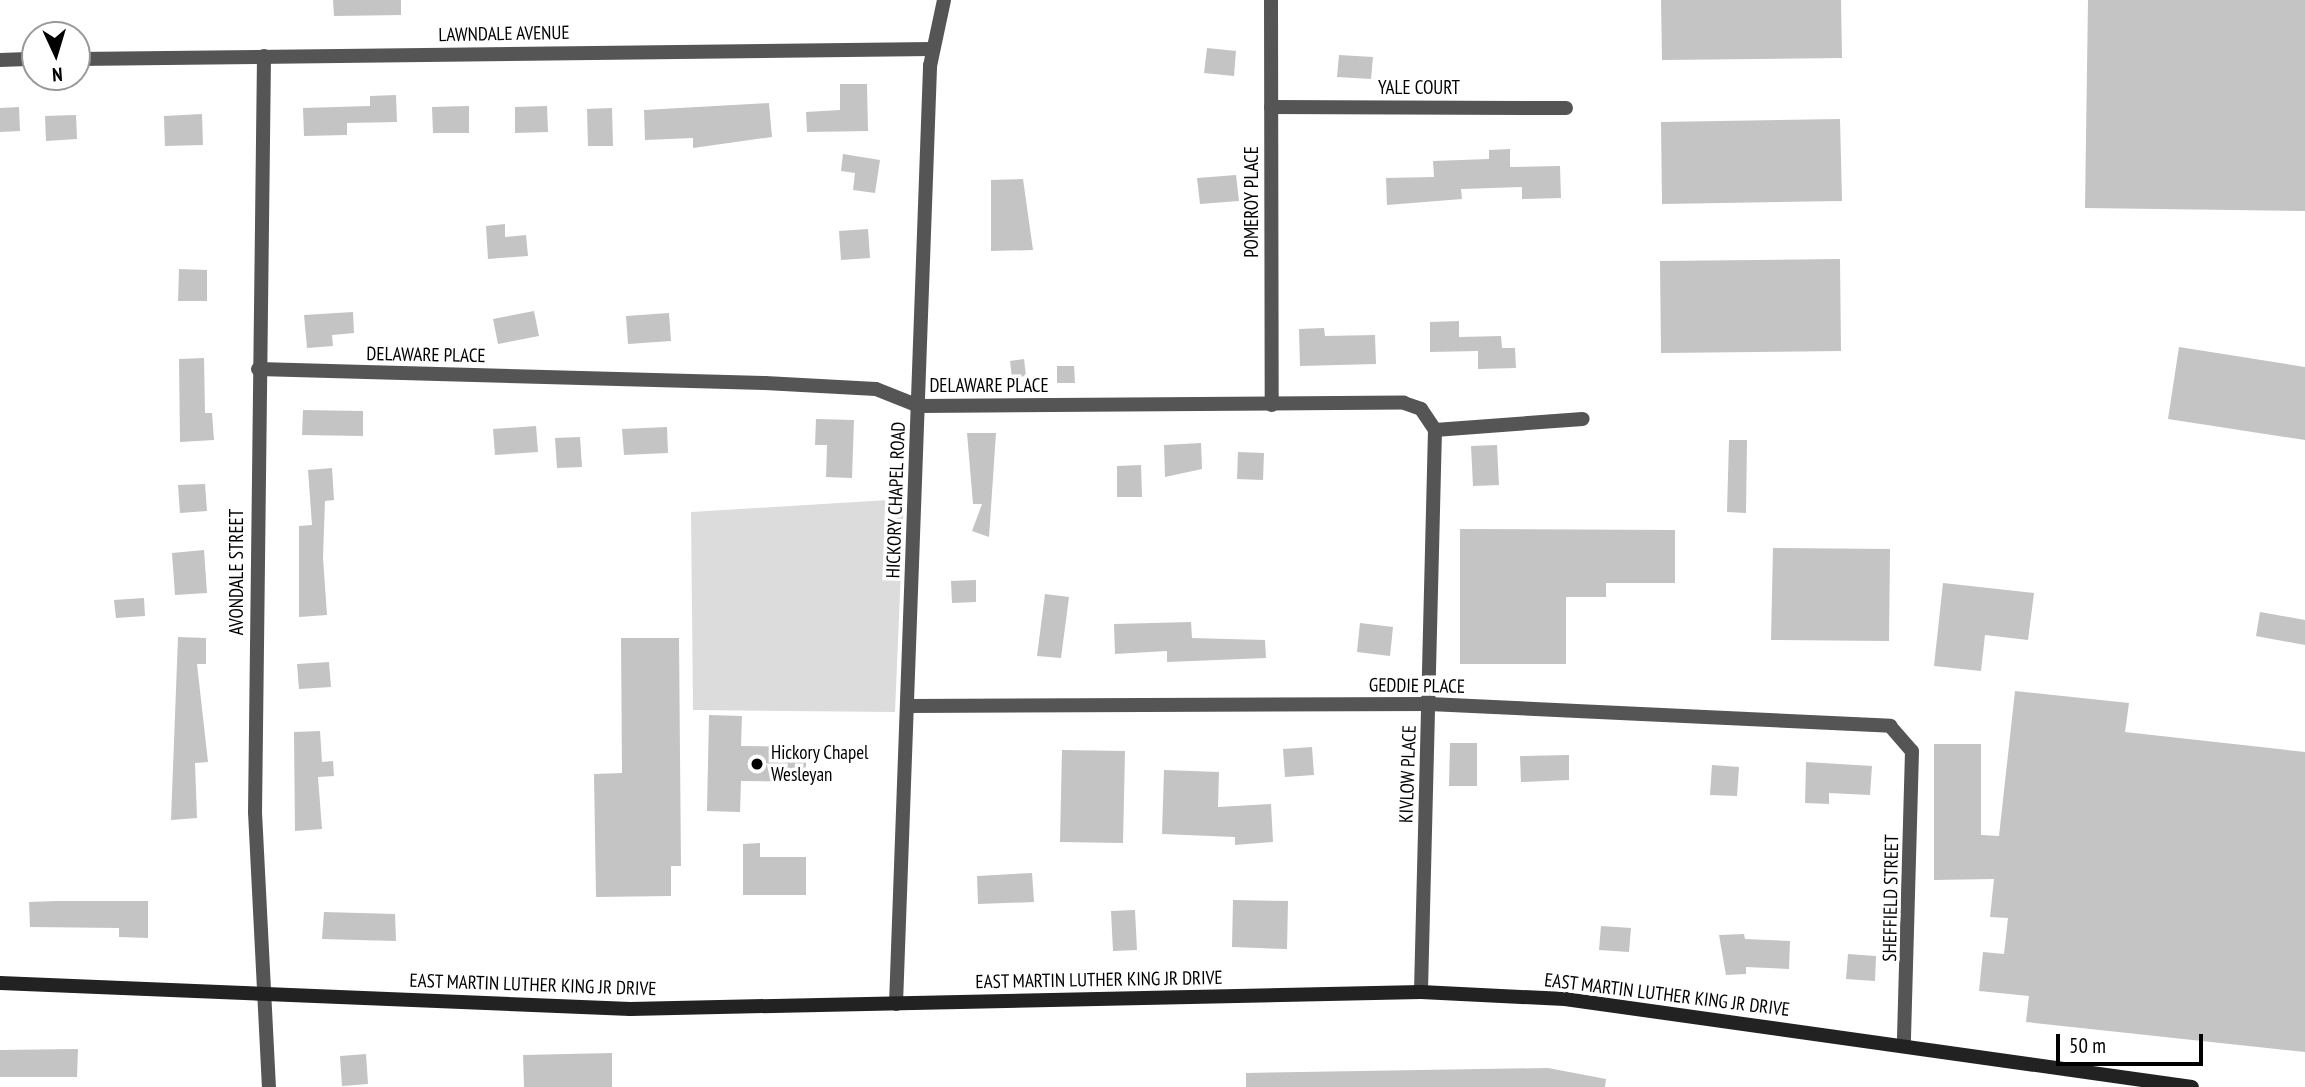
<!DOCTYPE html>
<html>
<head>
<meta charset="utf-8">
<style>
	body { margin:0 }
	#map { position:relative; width:2305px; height:1087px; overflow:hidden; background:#fff; font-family:"PT Sans Narrow",sans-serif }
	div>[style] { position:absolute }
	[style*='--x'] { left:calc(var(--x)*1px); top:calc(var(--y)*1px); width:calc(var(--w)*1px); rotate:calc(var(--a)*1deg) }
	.green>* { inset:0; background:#dcdcdc }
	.building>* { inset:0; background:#c4c4c4 }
	.minor>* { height:14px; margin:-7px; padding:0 7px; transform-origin:7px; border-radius:7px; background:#555 }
	.tertiary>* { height:14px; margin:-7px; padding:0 7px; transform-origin:7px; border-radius:7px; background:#555 }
	.secondary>* { height:14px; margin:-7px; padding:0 7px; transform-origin:7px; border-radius:7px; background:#222 }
	.dots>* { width:19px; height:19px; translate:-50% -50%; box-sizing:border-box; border:4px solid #fff; border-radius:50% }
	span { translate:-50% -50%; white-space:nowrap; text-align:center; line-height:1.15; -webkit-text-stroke:7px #fff; paint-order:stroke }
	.street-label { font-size:19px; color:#000 }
	.poi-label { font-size:19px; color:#000 }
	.left { translate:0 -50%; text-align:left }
	.north { position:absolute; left:21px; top:21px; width:70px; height:70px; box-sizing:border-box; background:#fff; border:2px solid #999; border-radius:50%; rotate:176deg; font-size:19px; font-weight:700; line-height:28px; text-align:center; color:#000 }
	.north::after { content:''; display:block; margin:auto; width:24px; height:32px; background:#000; clip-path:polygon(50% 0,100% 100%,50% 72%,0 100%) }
	.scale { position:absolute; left:2056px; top:1034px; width:147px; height:32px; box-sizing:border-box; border:4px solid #000; border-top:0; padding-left:9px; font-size:21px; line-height:24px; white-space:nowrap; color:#000; -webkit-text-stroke:5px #fff; paint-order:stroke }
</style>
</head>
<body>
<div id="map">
	<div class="green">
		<div style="clip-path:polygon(904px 499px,895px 712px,693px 710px,691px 512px)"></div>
	</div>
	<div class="building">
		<div style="clip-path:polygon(333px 0,401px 0,401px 15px,334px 16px)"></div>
		<div style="clip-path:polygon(1661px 0,1841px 0,1842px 58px,1662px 60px)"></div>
		<div style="clip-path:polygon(2088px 0,2305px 0,2305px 211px,2085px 208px)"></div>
		<div style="clip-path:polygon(1207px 48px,1236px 51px,1234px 76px,1204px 73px)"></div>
		<div style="clip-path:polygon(1339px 55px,1373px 57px,1371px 79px,1337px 77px)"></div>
		<div style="clip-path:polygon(840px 84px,867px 84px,868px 131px,807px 132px,806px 112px,840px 110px)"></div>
		<div style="clip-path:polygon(396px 95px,397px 122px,347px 123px,347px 135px,304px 136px,303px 108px,370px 106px,370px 96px)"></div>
		<div style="clip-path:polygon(769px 103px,772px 137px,693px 148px,693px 138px,645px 140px,644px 110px)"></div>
		<div style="clip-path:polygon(469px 106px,469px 133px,433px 133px,432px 107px)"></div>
		<div style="clip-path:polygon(547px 106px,548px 132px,515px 133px,515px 107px)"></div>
		<div style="clip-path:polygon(19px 107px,20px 131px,0 132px,0 108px)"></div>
		<div style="clip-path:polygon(612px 108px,613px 146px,588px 146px,587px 109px)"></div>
		<div style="clip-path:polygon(202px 114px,203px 145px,165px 146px,164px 116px)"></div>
		<div style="clip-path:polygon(76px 115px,77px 139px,46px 141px,45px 116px)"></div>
		<div style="clip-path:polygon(1840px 119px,1842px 201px,1662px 204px,1661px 122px)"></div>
		<div style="clip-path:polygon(1510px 149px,1510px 167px,1560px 166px,1561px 198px,1522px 199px,1522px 187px,1461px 189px,1462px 199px,1387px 205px,1386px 178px,1434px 177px,1433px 161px,1489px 159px,1489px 150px)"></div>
		<div style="clip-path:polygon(843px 154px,880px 160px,875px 193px,853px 190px,855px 173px,841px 171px)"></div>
		<div style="clip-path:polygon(1236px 175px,1239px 201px,1200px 204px,1197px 178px)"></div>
		<div style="clip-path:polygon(1023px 179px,1033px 250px,991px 251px,991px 180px)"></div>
		<div style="clip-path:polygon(505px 224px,505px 237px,526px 235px,528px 256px,488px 259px,486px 226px)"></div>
		<div style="clip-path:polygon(868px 229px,870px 258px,841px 260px,839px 231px)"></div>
		<div style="clip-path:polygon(1840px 259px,1841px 351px,1661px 353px,1660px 261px)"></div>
		<div style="clip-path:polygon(179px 269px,207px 270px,207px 301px,178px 301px)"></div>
		<div style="clip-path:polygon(534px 311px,539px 336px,498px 344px,493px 319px)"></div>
		<div style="clip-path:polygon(353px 312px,354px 333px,332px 335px,333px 346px,307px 348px,304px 315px)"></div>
		<div style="clip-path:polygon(669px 313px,671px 341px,628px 344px,626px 316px)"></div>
		<div style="clip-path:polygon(1459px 321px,1459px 337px,1501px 336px,1502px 348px,1515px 348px,1516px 368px,1478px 369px,1478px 351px,1430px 352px,1430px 322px)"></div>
		<div style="clip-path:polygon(1324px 328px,1325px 336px,1375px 335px,1376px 364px,1300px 366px,1299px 329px)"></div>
		<div style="clip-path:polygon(2179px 347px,2305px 367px,2305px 440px,2168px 419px)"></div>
		<div style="clip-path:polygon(204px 358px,205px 413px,212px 413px,214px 440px,180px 442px,179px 359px)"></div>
		<div style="clip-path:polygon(1024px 359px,1026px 376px,1012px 378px,1010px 361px)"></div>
		<div style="clip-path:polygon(1057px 366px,1074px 366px,1075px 383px,1057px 383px)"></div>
		<div style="clip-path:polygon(303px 410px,363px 411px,363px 436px,302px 435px)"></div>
		<div style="clip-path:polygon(816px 419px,854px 420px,852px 478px,826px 477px,827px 445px,815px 445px)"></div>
		<div style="clip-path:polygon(536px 426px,538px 452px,495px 455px,493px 429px)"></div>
		<div style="clip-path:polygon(667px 427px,668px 453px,624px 455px,622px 429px)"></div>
		<div style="clip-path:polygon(967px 433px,996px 433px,989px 537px,972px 531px,982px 504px,973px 504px)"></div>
		<div style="clip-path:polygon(580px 437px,582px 467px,557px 468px,555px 438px)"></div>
		<div style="clip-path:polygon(1729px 440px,1747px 440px,1746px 513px,1727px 512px)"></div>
		<div style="clip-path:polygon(1201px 443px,1202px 469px,1165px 477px,1164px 445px)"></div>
		<div style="clip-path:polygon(1497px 445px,1499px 485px,1473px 486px,1471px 446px)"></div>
		<div style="clip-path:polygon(1238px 452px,1264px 453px,1263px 480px,1237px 479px)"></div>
		<div style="clip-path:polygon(1141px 465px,1142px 497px,1117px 497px,1117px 466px)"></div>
		<div style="clip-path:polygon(332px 468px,334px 500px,325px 501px,323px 558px,327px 615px,299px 617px,299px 526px,312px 525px,308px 470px)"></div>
		<div style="clip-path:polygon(205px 484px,207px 511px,180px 513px,178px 485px)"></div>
		<div style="clip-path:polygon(1460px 529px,1675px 530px,1675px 583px,1606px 583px,1606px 597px,1566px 597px,1566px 664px,1460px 664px)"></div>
		<div style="clip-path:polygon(1773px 548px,1890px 549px,1889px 641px,1771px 640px)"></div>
		<div style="clip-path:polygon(204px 550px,207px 593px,175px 595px,172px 553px)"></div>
		<div style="clip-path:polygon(976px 580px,976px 602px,952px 603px,951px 581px)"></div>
		<div style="clip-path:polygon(1943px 583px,2034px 593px,2028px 640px,1985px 635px,1981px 671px,1934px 666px)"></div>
		<div style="clip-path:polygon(1045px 594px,1069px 597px,1061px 658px,1037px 656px)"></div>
		<div style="clip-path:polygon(144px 598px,145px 616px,116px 618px,114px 600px)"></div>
		<div style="clip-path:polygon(2260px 612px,2305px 620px,2305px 645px,2256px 636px)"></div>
		<div style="clip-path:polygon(1191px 622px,1192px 638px,1265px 640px,1266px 658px,1167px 662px,1167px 651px,1115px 654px,1114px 624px)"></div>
		<div style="clip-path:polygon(1360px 623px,1393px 627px,1390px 656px,1357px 652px)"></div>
		<div style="clip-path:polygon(178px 637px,206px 638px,206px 664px,197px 664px,208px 762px,195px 763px,197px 818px,171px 820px)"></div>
		<div style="clip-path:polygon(621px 638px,679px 638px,681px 866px,671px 866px,671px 896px,596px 897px,594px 774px,622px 773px)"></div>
		<div style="clip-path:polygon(329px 662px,331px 687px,299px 689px,297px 664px)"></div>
		<div style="clip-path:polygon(2015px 691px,2129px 703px,2125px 732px,2305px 752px,2305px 1052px,2026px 1022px,2029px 996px,1979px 991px,1983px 952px,2004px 954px,2008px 918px,1990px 917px,1994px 879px,1934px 880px,1934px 744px,1981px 744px,1981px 835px,1999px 836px)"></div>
		<div style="clip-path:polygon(709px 715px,742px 716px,741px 746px,806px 747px,806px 782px,741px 781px,740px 812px,707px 811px)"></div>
		<div style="clip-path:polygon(320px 731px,322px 762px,333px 761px,334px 776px,318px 777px,322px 829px,295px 831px,294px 732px)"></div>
		<div style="clip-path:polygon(1450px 743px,1477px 743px,1477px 786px,1449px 786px)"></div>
		<div style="clip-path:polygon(1312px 747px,1314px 775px,1285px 777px,1283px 749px)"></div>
		<div style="clip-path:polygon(1062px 750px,1125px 751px,1123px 843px,1060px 842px)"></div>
		<div style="clip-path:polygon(1569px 755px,1569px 780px,1521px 782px,1520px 756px)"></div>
		<div style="clip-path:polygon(1806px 762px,1872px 766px,1870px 795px,1829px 793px,1829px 804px,1805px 803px)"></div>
		<div style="clip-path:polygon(1712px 765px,1739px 767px,1737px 796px,1710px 795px)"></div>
		<div style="clip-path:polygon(1164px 770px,1219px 772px,1218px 807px,1271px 804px,1273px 842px,1235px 845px,1235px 837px,1162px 834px)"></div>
		<div style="clip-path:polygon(760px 843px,760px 857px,806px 857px,806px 895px,743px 895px,743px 844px)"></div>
		<div style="clip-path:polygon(1032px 873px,1034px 902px,978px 904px,977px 876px)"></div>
		<div style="clip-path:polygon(1233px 900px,1288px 901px,1287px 949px,1232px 947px)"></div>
		<div style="clip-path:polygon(56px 901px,148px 901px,148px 938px,119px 937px,119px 928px,30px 927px,29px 902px)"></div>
		<div style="clip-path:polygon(1135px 910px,1137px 950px,1113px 951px,1111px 911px)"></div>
		<div style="clip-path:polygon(324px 912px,395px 914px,396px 941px,322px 939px)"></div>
		<div style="clip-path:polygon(1601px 926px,1631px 928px,1629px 952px,1599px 950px)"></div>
		<div style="clip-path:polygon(1744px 934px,1745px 939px,1790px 941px,1789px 969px,1746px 967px,1746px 974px,1726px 975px,1719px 935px)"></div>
		<div style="clip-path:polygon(1848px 954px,1876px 956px,1875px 981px,1846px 979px)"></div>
		<div style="clip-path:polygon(78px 1049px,77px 1077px,0 1077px,0 1050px)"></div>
		<div style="clip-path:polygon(612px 1053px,612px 1087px,524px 1087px,523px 1055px)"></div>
		<div style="clip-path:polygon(366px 1054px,368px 1084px,342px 1086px,340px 1056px)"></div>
		<div style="clip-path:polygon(1548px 1068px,1606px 1079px,1605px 1087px,1246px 1087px,1246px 1073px)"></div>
	</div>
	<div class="minor">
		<div style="--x:1271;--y:0;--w:405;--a:89.9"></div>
		<div style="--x:264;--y:56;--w:756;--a:90.68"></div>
		<div style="--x:255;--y:812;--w:275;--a:87.1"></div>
		<div style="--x:77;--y:59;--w:855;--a:-0.67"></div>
		<div style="--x:0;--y:60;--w:35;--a:-2"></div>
		<div style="--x:1271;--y:107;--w:295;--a:0.2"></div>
		<div style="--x:258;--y:369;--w:507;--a:1.58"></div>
		<div style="--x:765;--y:383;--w:111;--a:3.1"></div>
		<div style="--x:876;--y:389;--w:46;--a:21.6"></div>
		<div style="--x:919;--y:406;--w:485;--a:-0.4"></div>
		<div style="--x:1404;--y:403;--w:18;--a:19"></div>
		<div style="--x:1421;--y:409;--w:25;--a:56"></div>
		<div style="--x:1435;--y:430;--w:562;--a:91.43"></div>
		<div style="--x:1435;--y:430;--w:148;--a:-4.3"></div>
		<div style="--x:907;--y:706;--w:522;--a:-0.22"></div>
		<div style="--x:1429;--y:704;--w:462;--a:2.7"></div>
		<div style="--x:1890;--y:726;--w:33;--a:49"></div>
		<div style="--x:1912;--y:751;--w:295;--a:91.6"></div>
	</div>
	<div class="tertiary">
		<div style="--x:896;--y:1004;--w:939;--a:-87.92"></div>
		<div style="--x:930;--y:66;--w:67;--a:-78"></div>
	</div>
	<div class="secondary">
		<div style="--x:0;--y:983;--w:631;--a:2.36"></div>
		<div style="--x:630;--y:1009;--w:791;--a:-1.23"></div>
		<div style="--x:1421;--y:992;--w:144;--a:2.8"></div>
		<div style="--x:1565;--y:999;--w:633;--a:7.99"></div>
	</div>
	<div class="dots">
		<div style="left:757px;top:764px;background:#000"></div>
	</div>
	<div class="street-label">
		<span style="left:504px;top:34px;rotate:-1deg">LAWNDALE AVENUE</span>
		<span style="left:1419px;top:88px">YALE COURT</span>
		<span style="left:1252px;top:202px;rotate:-90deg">POMEROY PLACE</span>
		<span style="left:426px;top:355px;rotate:1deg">DELAWARE PLACE</span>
		<span style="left:989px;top:386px">DELAWARE PLACE</span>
		<span style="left:896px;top:500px;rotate:-88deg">HICKORY CHAPEL ROAD</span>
		<span style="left:237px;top:572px;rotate:-90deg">AVONDALE STREET</span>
		<span style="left:1417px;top:686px;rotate:1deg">GEDDIE PLACE</span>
		<span style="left:1408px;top:774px;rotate:-88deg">KIVLOW PLACE</span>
		<span style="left:1891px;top:898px;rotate:-89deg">SHEFFIELD STREET</span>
		<span style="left:1099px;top:980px;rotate:-1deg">EAST MARTIN LUTHER KING JR DRIVE</span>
		<span style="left:533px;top:985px;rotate:2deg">EAST MARTIN LUTHER KING JR DRIVE</span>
		<span style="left:1667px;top:995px;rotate:7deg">EAST MARTIN LUTHER KING JR DRIVE</span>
	</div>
	<div class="poi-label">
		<span class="left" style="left:771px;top:764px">Hickory Chapel<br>Wesleyan</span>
	</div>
	<div class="north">N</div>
	<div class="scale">50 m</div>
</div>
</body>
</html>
